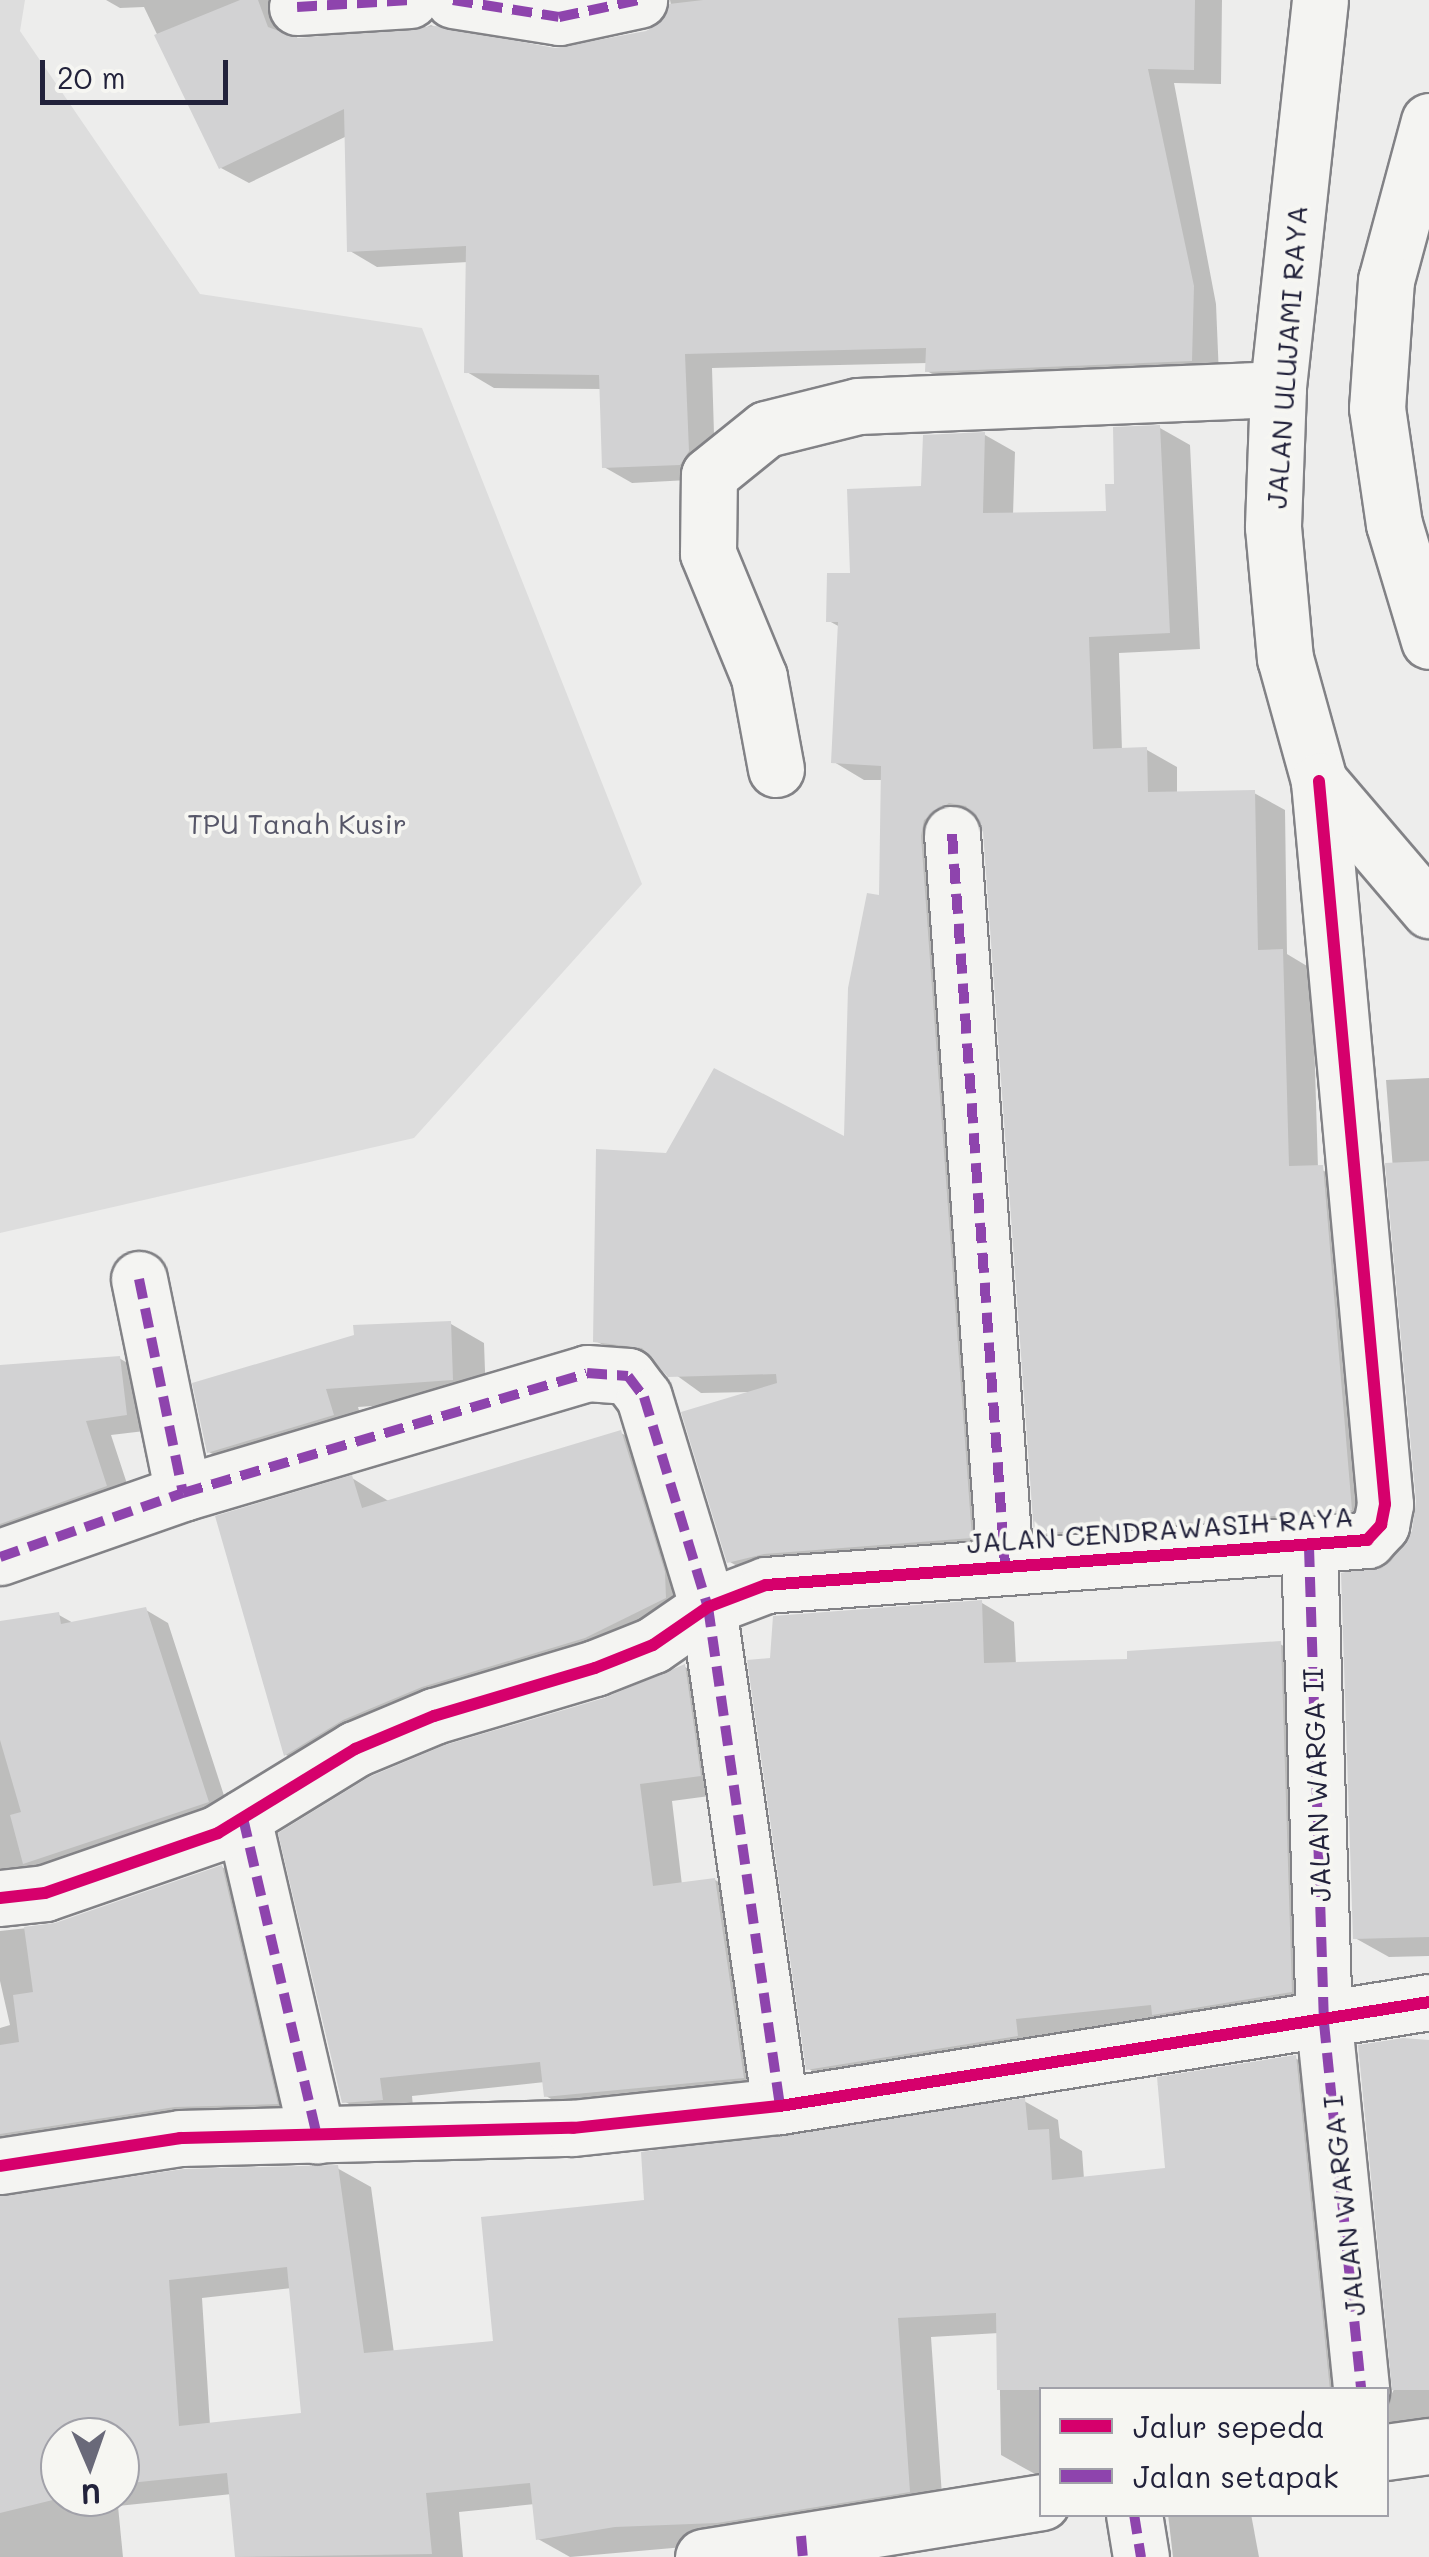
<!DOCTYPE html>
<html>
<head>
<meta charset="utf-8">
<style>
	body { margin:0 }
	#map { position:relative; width:1429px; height:2557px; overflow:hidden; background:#ededec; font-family:Mali,sans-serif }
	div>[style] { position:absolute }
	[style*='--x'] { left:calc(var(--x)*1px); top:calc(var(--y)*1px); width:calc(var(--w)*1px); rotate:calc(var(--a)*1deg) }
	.built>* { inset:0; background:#ddd }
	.shadow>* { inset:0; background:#0003 }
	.building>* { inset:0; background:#d2d2d3 }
	.roads { filter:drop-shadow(2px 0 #828286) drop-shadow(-2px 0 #828286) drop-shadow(0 2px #828286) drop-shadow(0 -2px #828286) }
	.minor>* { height:55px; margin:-27.5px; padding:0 27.5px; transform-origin:27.5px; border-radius:27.5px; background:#f4f4f2 }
	.highway>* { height:55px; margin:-27.5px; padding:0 27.5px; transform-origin:27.5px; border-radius:27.5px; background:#f4f4f2 }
	.quiet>* { height:10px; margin-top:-5px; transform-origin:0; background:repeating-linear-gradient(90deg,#8e44ad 0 20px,transparent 0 30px) }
	.cycleway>* { height:12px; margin:-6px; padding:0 6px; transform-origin:6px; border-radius:6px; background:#d6006c }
	span { translate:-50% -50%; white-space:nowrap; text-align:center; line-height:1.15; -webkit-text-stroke:8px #f6f6f2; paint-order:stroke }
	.street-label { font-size:28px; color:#22223b }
	.park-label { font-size:28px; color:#565668 }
	.legend { position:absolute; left:1039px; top:2387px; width:350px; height:130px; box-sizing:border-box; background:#f6f6f2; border:2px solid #a1a1a9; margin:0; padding:12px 18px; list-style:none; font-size:30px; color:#22223b }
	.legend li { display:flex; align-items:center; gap:20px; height:50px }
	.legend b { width:50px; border:2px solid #a1a1a9 }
	.north { position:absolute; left:40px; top:2417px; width:100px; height:100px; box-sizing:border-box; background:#f6f6f2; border:2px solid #a1a1a9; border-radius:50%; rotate:178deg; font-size:28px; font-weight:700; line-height:40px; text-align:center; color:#22223b }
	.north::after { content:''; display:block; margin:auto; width:35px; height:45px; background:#696979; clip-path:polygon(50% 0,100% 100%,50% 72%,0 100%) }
	.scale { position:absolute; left:40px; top:60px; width:188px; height:45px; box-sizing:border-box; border:5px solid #22223b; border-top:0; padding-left:12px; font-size:30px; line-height:35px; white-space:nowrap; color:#22223b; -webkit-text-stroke:8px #f6f6f2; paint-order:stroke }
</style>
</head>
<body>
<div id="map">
	<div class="built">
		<div style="clip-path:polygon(0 0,25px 0,20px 31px,200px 294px,422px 328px,642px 884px,414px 1138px,0 1233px)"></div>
	</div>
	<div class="shadow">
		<div style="clip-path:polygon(106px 0,308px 0,293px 27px,298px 41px,413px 34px,431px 25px,447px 33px,555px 50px,647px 33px,672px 10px,670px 0,1222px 0,1221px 84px,1174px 83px,1216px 304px,1219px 376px,954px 386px,927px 371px,928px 363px,712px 368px,715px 467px,708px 479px,632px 483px,604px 467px,602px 389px,494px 388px,467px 372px,468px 262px,377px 267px,350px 251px,347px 136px,249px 183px,221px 168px,144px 7px,120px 8px)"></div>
		<div style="clip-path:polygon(1160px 428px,1190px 445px,1200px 649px,1119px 653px,1122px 751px,1147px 750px,1177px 767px,1177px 794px,1254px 793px,1285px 810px,1287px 954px,1312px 969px,1318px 1168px,1352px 1185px,1381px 1526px,1067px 1550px,1036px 1532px,986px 831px,978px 820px,954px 837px,1001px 1554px,760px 1579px,730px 1562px,751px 1392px,701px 1393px,658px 1362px,626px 1358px,596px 1341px,668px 1155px,847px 1141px,881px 898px,884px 780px,864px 780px,834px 762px,840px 627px,829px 621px,853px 576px,923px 489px,985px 435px,1015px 452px,1013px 515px,1109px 514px,1117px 486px)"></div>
		<div style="clip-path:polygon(1429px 1078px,1429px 1956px,1389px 1957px,1355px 1938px,1391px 1564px,1414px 1533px,1419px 1502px,1386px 1080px)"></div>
		<div style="clip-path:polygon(451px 1324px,484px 1343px,486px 1398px,358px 1407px,366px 1434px,242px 1471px,209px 1452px,195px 1385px)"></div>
		<div style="clip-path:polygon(119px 1358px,146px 1374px,153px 1430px,111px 1435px,133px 1502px,0 1561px,0 1366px)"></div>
		<div style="clip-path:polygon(621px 1433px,659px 1454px,701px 1595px,323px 1776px,286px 1755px,352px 1478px,390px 1502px)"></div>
		<div style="clip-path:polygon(982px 1603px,1014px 1622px,1016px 1665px,1130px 1662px,1280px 1644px,1313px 1663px,1324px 2010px,841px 2087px,809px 2069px,773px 1619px)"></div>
		<div style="clip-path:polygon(146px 1610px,168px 1623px,230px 1814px,0 1891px,0 1624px,59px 1615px,75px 1624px)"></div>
		<div style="clip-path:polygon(685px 1667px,717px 1686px,732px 1793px,672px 1801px,682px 1885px,715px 1880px,747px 1899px,776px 2096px,579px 2115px,546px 2096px,545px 2082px,412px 2096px,414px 2117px,376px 2120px,344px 2101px,607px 1699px)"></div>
		<div style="clip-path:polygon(222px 1867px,250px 1884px,304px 2119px,0 2171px,0 2028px,10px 2025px,0 1981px,0 1931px,55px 1925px)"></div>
		<div style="clip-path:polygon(1429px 2043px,1429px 2440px,1386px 2464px,1386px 2406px,1395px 2387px)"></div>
		<div style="clip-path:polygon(evenodd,1295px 2058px,1329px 2077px,1361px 2390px,1042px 2390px,1042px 2474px,1035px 2474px,1001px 2455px,999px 2333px,931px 2337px,943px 2510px,753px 2541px,570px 2557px,538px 2539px,535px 2504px,459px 2512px,463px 2557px,238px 2557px,232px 2494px,118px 2506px,123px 2557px,0 2557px,0 2198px,337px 2168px,371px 2187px,394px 2353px,496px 2343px,646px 2202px,1024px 2101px,1058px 2120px,1060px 2138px,1082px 2151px,1084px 2179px,1168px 2170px,1295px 2058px,292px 2288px,304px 2416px,210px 2425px,202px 2298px,292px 2288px,1295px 2058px,60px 2437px,120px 2437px,120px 2497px,60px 2497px,60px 2437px)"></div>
		<div style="clip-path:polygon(1168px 2514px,1251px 2514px,1259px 2557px,1173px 2557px)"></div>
	</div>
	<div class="building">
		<div style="clip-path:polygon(240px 0,258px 0,268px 27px,298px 38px,436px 26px,555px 48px,646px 31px,661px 22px,669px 4px,703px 0,1195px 0,1194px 70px,1148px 69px,1194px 286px,1192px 361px,925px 372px,926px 348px,685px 354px,689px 451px,680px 465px,602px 468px,599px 375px,464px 373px,466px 246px,347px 252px,344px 109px,219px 169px,154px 35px)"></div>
		<div style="clip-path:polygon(1160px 425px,1170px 633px,1089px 637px,1093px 749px,1147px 747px,1148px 792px,1255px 790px,1258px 950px,1283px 949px,1289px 1166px,1323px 1165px,1352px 1510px,1034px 1534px,983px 832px,966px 806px,949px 803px,924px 820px,921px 836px,972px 1538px,764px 1554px,727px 1563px,681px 1412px,777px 1383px,776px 1374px,668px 1377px,642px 1348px,593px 1342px,596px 1149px,666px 1153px,714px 1068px,844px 1136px,848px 988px,867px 893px,879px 895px,881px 766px,831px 763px,838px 622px,826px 622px,827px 573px,850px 573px,847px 489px,921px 486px,923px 435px,985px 432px,983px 513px,1106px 511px,1105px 484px,1114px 484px,1113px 427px)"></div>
		<div style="clip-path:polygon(1429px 1161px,1429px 1937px,1353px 1939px,1341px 1573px,1389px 1562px,1412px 1531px,1416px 1501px,1385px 1163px)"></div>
		<div style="clip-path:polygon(451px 1321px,453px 1380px,326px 1389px,334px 1415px,207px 1453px,192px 1383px,354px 1335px,353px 1325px)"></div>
		<div style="clip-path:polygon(120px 1356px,127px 1415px,86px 1421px,107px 1486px,0 1524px,0 1365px)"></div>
		<div style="clip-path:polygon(621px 1430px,665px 1572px,666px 1598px,585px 1638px,422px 1687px,343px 1720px,284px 1756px,215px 1516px,352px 1475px,362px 1508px)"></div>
		<div style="clip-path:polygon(982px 1600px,984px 1663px,1127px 1659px,1127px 1651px,1281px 1641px,1292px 1992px,1152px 2015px,1151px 2005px,1016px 2019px,1018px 2036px,806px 2070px,747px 1660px,770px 1658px,773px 1616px)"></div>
		<div style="clip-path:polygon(146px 1607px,209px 1802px,23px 1864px,10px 1815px,21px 1812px,0 1740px,0 1621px,59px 1612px,61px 1624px)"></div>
		<div style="clip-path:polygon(685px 1664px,701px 1776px,640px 1784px,653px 1886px,715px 1878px,744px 2078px,544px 2097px,540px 2062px,380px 2078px,383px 2100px,342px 2103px,278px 1833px,369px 1777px,445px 1745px,604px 1698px)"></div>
		<div style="clip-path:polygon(222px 1865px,278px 2104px,175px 2107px,0 2134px,0 2045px,19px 2042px,13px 1995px,33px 1992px,24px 1927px,55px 1923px)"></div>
		<div style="clip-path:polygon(1403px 2038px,1429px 2040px,1429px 2390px,1392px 2390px,1358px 2045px)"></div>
		<div style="clip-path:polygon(evenodd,1296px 2055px,1330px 2390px,997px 2390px,996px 2313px,898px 2318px,910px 2492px,717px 2523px,615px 2527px,536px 2540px,530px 2483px,426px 2493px,432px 2554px,235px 2557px,227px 2473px,120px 2484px,120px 2437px,60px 2437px,65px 2497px,0 2513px,0 2196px,183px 2169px,338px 2165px,364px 2353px,493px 2341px,481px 2217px,644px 2200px,641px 2152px,1025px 2098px,1028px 2130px,1049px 2129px,1052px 2180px,1165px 2168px,1157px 2077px,1296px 2055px,287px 2267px,301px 2413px,179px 2426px,169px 2280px,287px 2267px)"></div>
	</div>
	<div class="roads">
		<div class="minor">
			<div style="--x:453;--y:0;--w:107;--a:9.1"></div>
			<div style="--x:559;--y:17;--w:82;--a:-12"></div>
			<div style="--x:1320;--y:0;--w:391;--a:96.2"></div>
			<div style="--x:1278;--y:389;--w:138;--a:92.1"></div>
			<div style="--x:1273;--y:527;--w:132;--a:84.8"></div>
			<div style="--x:1285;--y:658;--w:128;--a:74.5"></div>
			<div style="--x:1319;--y:781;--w:170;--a:49.5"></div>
			<div style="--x:297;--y:7;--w:113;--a:-3.5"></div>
			<div style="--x:776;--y:769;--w:94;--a:-100.5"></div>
			<div style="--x:759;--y:677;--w:134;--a:-112.4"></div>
			<div style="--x:708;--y:553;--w:78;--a:-89.3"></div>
			<div style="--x:709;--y:475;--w:73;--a:-38.9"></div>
			<div style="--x:766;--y:429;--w:95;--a:-14"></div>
			<div style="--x:858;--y:406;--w:420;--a:-2.3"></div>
			<div style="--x:952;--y:834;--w:733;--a:85.85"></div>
			<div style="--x:139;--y:1279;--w:218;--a:78.4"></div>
			<div style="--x:1309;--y:1547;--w:476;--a:88.2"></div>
			<div style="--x:1324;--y:2023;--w:369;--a:84.2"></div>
			<div style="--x:0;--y:1557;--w:194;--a:-19.3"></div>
			<div style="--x:183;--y:1493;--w:421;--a:-16.5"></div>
			<div style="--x:587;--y:1373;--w:41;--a:4.2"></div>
			<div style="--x:628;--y:1376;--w:26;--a:53"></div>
			<div style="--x:644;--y:1397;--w:220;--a:73.1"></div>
			<div style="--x:708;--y:1607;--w:504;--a:81.79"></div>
			<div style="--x:243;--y:1818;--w:326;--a:76.9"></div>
			<div style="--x:0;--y:1898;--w:45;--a:-6.3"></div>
			<div style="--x:45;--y:1893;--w:183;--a:-19.1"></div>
			<div style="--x:218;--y:1833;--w:161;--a:-31.5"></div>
			<div style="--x:355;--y:1749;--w:86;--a:-22.7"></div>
			<div style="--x:434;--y:1716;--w:168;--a:-16.6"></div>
			<div style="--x:595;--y:1668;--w:62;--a:-21.6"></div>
			<div style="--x:653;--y:1645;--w:67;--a:-34.6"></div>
			<div style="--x:708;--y:1607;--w:62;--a:-20.8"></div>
			<div style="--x:766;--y:1585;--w:603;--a:-4.28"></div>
			<div style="--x:1367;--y:1540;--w:21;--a:-47"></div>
			<div style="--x:1381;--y:1525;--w:21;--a:-79"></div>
			<div style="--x:1385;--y:1504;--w:726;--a:-95.22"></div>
			<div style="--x:0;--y:2166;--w:182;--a:-8.8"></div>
			<div style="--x:180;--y:2138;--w:393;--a:-1.5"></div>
			<div style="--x:573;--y:2128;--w:208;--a:-6.1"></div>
			<div style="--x:780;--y:2106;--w:657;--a:-9.1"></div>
			<div style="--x:1386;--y:2452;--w:43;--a:-7.9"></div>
			<div style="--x:1134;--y:2514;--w:44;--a:80.8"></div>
			<div style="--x:703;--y:2557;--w:343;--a:-9.2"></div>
		</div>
		<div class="highway">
			<div style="--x:1429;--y:121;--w:165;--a:105.1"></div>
			<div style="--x:1386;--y:280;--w:128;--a:94"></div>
			<div style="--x:1377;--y:408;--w:117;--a:81.7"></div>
			<div style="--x:1394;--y:524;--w:122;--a:73.3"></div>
		</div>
	</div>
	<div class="quiet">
		<div style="--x:453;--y:0;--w:107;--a:9.1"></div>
		<div style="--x:559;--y:17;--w:82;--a:-12"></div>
		<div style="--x:297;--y:7;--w:113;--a:-3.5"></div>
		<div style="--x:952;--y:834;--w:733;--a:85.85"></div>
		<div style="--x:139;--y:1279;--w:218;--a:78.4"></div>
		<div style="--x:1309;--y:1547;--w:476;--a:88.2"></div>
		<div style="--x:1324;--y:2023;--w:369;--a:84.2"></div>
		<div style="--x:0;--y:1557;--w:194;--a:-19.3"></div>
		<div style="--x:183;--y:1493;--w:421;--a:-16.5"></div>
		<div style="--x:587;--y:1373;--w:41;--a:4.2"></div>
		<div style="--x:628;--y:1376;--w:26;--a:53"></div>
		<div style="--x:644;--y:1397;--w:220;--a:73.1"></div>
		<div style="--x:708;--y:1607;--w:504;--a:81.79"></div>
		<div style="--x:243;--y:1818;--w:326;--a:76.9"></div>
		<div style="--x:1134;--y:2514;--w:44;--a:80.8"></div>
		<div style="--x:801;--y:2536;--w:21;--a:85"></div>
	</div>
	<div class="cycleway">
		<div style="--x:0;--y:1898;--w:45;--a:-6.3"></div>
		<div style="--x:45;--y:1893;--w:183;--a:-19.1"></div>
		<div style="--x:218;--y:1833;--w:161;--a:-31.5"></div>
		<div style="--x:355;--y:1749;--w:86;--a:-22.7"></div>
		<div style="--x:434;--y:1716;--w:168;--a:-16.6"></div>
		<div style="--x:595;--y:1668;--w:62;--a:-21.6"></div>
		<div style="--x:653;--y:1645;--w:67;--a:-34.6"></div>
		<div style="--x:708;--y:1607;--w:62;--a:-20.8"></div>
		<div style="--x:766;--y:1585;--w:603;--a:-4.28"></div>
		<div style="--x:1367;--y:1540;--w:21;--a:-47"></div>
		<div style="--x:1381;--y:1525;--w:21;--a:-79"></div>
		<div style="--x:1385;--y:1504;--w:726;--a:-95.22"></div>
		<div style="--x:0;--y:2166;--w:182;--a:-8.8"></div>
		<div style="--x:180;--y:2138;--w:393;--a:-1.5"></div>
		<div style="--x:573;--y:2128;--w:208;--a:-6.1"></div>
		<div style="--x:780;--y:2106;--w:657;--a:-9.1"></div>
	</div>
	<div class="street-label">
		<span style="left:1286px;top:357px;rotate:-86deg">JALAN ULUJAMI RAYA</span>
		<span style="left:1160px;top:1529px;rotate:-4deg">JALAN CENDRAWASIH RAYA</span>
		<span style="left:1316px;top:1785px;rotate:-92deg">JALAN WARGA II</span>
		<span style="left:1343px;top:2206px;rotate:-96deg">JALAN WARGA I</span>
	</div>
	<div class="park-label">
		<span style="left:297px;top:823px">TPU Tanah Kusir</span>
	</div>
	<ul class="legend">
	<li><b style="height:12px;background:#d6006c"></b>Jalur sepeda</li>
	<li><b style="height:12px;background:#8e44ad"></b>Jalan setapak</li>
	</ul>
	<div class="north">U</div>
	<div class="scale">20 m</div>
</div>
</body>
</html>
